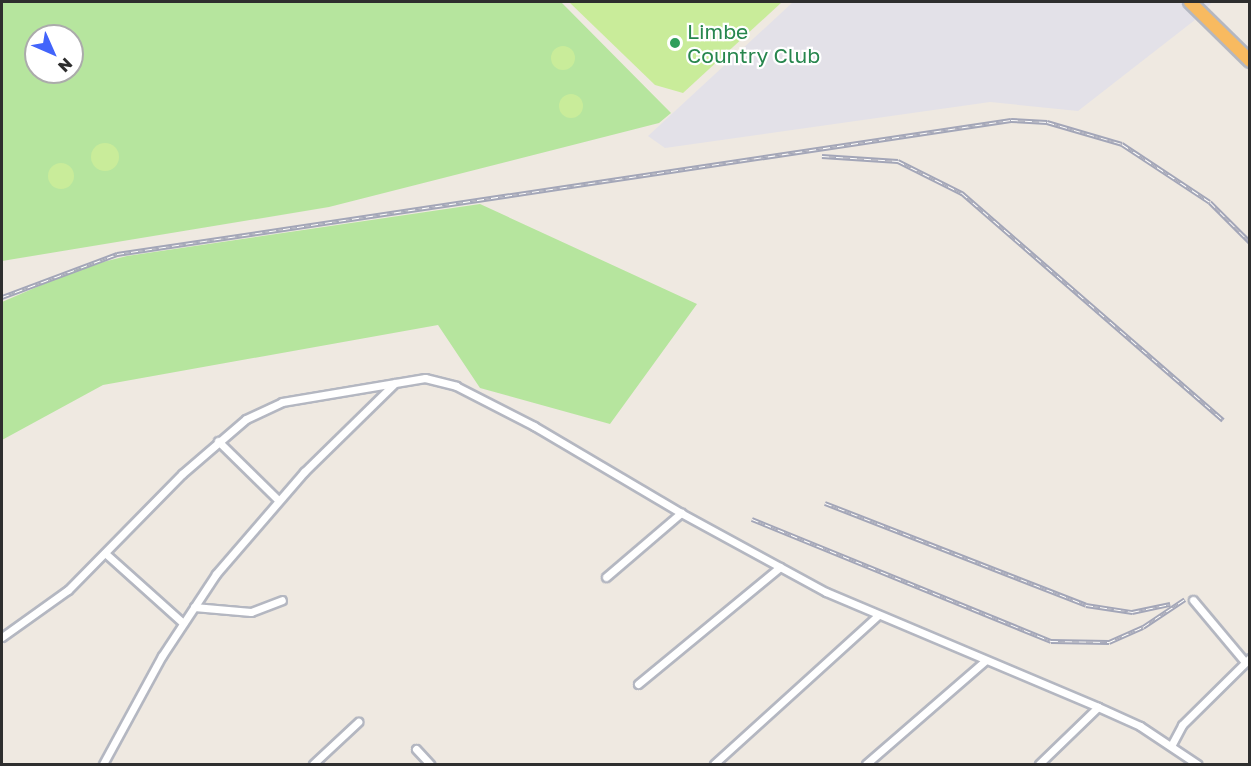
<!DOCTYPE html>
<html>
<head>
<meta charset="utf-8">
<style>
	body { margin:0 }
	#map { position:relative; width:1251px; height:766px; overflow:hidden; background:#efe9e1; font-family:"Golos Text",sans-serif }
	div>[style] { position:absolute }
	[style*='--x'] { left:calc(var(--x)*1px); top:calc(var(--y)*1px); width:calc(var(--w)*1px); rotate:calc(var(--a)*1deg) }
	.industrial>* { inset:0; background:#e3e1e8 }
	.green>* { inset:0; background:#b6e59e }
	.pitch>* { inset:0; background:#c9ec9a }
	.round { border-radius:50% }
	.roads { filter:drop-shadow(2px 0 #b4b7c1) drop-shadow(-2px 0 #b4b7c1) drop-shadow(0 2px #b4b7c1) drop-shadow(0 -2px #b4b7c1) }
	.minor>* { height:7px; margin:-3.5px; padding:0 3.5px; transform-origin:3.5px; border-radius:3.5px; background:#fff }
	.trunk>* { height:12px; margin:-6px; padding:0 6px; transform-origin:6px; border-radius:6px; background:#f8ba60 }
	.rail>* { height:4.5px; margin-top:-2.25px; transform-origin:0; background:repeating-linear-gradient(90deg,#fff 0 7px,#a3a6b8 0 14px); box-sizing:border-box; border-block:2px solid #a3a6b8 }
	.dots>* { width:16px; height:16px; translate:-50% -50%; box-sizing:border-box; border:3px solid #fff; border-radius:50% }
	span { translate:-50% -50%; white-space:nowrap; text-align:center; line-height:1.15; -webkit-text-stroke:4.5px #fff; paint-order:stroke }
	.leisure-label { font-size:21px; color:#27864d }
	.left { translate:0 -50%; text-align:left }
	.frame { position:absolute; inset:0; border:3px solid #2e2e2e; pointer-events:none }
	.north { position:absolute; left:24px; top:24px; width:60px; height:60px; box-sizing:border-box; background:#fff; border:2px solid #ababab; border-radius:50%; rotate:135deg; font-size:16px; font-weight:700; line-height:24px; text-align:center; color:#2e2e2e }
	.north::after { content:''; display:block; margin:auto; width:21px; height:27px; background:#4264fb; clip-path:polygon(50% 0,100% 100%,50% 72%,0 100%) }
</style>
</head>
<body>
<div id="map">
	<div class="industrial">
		<div style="clip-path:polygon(793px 2px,1212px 2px,1200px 16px,1078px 111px,990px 102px,665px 148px,648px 136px)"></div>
	</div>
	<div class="green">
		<div style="clip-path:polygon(evenodd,2px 2px,561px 2px,671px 113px,659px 123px,329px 207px,2px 261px,2px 2px,36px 36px,72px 36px,72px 72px,36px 72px,36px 36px)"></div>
		<div style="clip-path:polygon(480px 204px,697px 304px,610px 424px,480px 388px,438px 325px,103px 385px,2px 440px,2px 302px,83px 267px,127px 256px)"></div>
	</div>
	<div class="pitch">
		<div style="clip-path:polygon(569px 2px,782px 2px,683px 93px,655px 85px)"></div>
		<div class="round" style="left:551px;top:46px;width:24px;height:24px"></div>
		<div class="round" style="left:559px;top:94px;width:24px;height:24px"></div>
		<div class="round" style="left:91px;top:143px;width:28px;height:28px"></div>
		<div class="round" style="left:48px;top:163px;width:26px;height:26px"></div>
	</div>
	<div class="roads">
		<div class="minor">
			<div style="--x:218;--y:441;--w:84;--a:44.5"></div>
			<div style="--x:105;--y:553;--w:105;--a:41.9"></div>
			<div style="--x:606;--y:577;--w:99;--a:-40.5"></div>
			<div style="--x:1193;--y:600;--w:81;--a:50"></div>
			<div style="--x:194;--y:607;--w:57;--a:5"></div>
			<div style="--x:251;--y:612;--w:33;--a:-21"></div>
			<div style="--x:2;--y:637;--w:81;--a:-35.5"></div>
			<div style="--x:68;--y:590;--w:163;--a:-45.5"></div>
			<div style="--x:182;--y:474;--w:84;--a:-40.7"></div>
			<div style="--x:246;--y:419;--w:40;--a:-25"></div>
			<div style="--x:282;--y:402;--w:145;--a:-9.5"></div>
			<div style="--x:425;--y:378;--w:32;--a:14"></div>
			<div style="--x:456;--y:386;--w:88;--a:27.1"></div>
			<div style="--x:534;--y:426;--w:171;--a:30.6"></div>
			<div style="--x:681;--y:513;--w:165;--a:28.6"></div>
			<div style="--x:826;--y:592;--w:295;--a:22.9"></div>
			<div style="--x:1098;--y:707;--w:46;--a:24.3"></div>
			<div style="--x:1140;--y:726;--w:69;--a:33.7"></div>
			<div style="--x:638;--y:684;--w:184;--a:-39.5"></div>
			<div style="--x:1171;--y:746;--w:24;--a:-62"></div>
			<div style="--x:1182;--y:725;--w:95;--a:-44.6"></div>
			<div style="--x:416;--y:749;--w:21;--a:47"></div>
			<div style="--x:103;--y:764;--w:123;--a:-61.4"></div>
			<div style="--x:162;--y:656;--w:98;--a:-56.6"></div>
			<div style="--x:216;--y:574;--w:135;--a:-49.2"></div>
			<div style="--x:304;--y:472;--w:127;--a:-44.4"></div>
			<div style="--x:313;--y:764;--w:62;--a:-43"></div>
			<div style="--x:714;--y:764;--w:220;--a:-42.2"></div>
			<div style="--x:866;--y:764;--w:157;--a:-40.9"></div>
			<div style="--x:1039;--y:764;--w:82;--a:-44"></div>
		</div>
		<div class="trunk">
			<div style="--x:1190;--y:2;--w:84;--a:44.5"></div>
		</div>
	</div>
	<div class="rail">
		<div style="--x:822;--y:156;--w:76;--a:3.8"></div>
		<div style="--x:898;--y:161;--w:72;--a:26.6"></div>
		<div style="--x:962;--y:193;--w:346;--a:41"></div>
		<div style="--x:2;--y:297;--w:123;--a:-20.5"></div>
		<div style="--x:117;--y:254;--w:904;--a:-8.52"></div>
		<div style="--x:1011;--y:120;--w:36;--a:3"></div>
		<div style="--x:1047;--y:122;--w:78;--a:16.3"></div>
		<div style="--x:1122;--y:144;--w:105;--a:33.4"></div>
		<div style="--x:1210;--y:202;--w:57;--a:45"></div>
		<div style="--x:825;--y:503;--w:280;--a:21.3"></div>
		<div style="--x:1086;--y:605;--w:47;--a:8.7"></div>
		<div style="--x:1132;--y:612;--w:39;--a:-12"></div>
		<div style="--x:752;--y:519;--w:323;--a:22.2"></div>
		<div style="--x:1051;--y:641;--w:58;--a:1"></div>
		<div style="--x:1109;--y:642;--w:37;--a:-24"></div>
		<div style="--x:1143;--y:627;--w:50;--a:-33.7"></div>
	</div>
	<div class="dots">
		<div style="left:675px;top:43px;background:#2e9e5b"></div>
	</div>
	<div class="leisure-label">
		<span class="left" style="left:687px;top:43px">Limbe<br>Country Club</span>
	</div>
	<div class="frame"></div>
	<div class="north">N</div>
</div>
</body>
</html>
